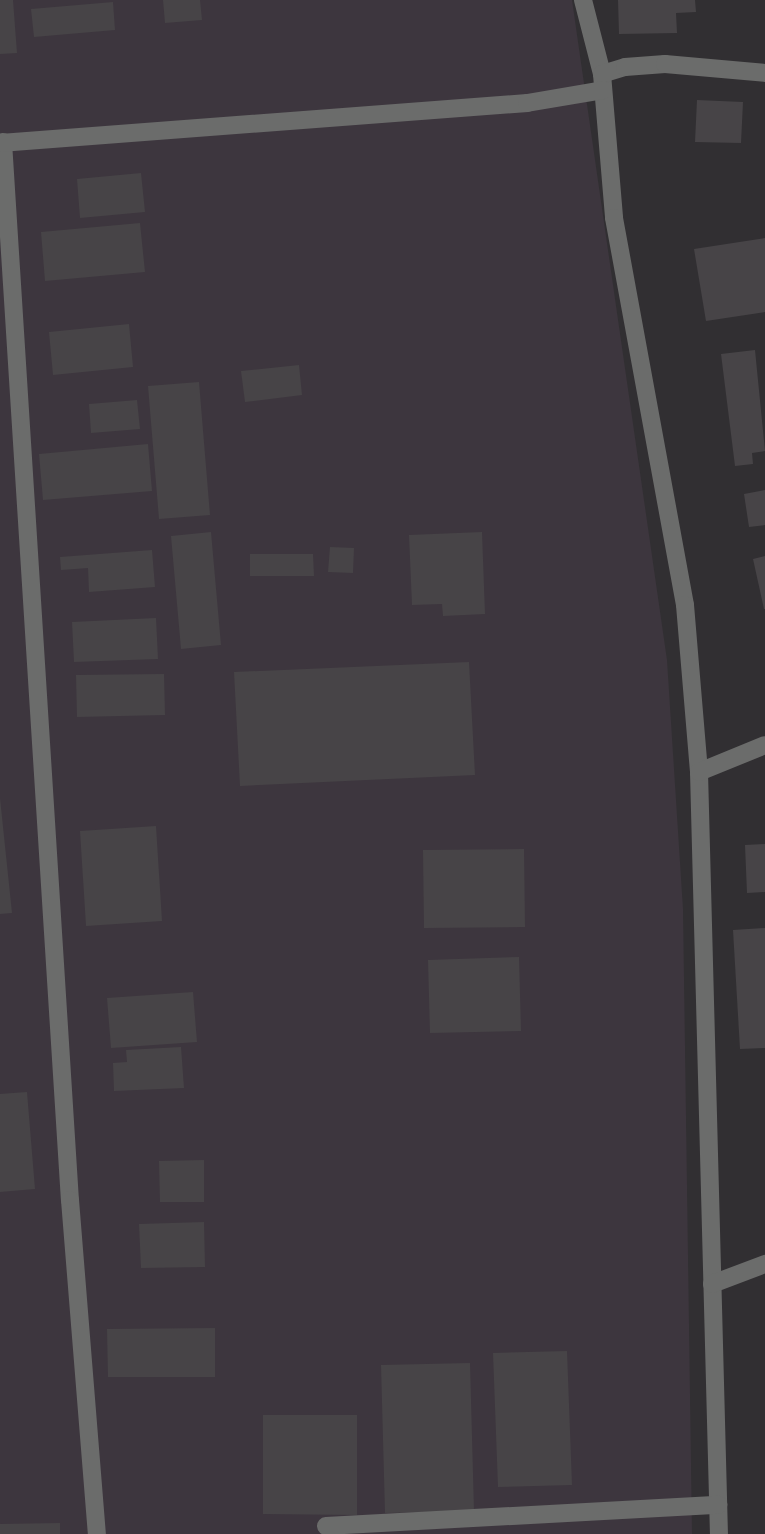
<!DOCTYPE html>
<html>
<head>
<meta charset="utf-8">
<style>
	body { margin:0 }
	#map { position:relative; width:765px; height:1534px; overflow:hidden; background:#312f32; font-family:"Source Sans 3",sans-serif }
	div>[style] { position:absolute }
	[style*='--x'] { left:calc(var(--x)*1px); top:calc(var(--y)*1px); width:calc(var(--w)*1px); rotate:calc(var(--a)*1deg) }
	.built>* { inset:0; background:#3d363e }
	.building>* { inset:0; background:#474447 }
	.minor>* { height:18px; margin:-9px; padding:0 9px; transform-origin:9px; border-radius:9px; background:#6b6c6b }
	span { translate:-50% -50%; white-space:nowrap; text-align:center; line-height:1.15; -webkit-text-stroke:6px #312f32; paint-order:stroke }
</style>
</head>
<body>
<div id="map">
	<div class="built">
		<div style="clip-path:polygon(0 0,572px 0,667px 660px,683px 909px,692px 1534px,0 1534px)"></div>
	</div>
	<div class="building">
		<div style="clip-path:polygon(0 0,13px 0,17px 53px,0 54px)"></div>
		<div style="clip-path:polygon(163px 0,200px 0,202px 20px,165px 23px)"></div>
		<div style="clip-path:polygon(618px 0,695px 0,696px 12px,676px 13px,677px 33px,619px 34px)"></div>
		<div style="clip-path:polygon(113px 2px,115px 30px,34px 37px,31px 9px)"></div>
		<div style="clip-path:polygon(697px 100px,743px 102px,741px 143px,695px 142px)"></div>
		<div style="clip-path:polygon(141px 173px,145px 212px,80px 218px,77px 179px)"></div>
		<div style="clip-path:polygon(140px 223px,145px 272px,45px 281px,41px 232px)"></div>
		<div style="clip-path:polygon(765px 238px,765px 312px,706px 321px,694px 249px)"></div>
		<div style="clip-path:polygon(129px 324px,133px 367px,53px 375px,49px 332px)"></div>
		<div style="clip-path:polygon(755px 350px,765px 451px,752px 453px,753px 464px,735px 466px,721px 354px)"></div>
		<div style="clip-path:polygon(299px 365px,302px 395px,245px 402px,241px 371px)"></div>
		<div style="clip-path:polygon(199px 382px,210px 515px,159px 519px,148px 386px)"></div>
		<div style="clip-path:polygon(137px 400px,140px 429px,91px 433px,89px 404px)"></div>
		<div style="clip-path:polygon(148px 444px,152px 491px,43px 500px,39px 454px)"></div>
		<div style="clip-path:polygon(765px 490px,765px 525px,749px 527px,744px 494px)"></div>
		<div style="clip-path:polygon(211px 532px,221px 645px,181px 649px,171px 536px)"></div>
		<div style="clip-path:polygon(482px 532px,485px 614px,443px 616px,442px 604px,412px 605px,409px 535px)"></div>
		<div style="clip-path:polygon(330px 547px,354px 548px,353px 573px,328px 572px)"></div>
		<div style="clip-path:polygon(152px 550px,155px 587px,89px 592px,88px 568px,61px 570px,60px 557px)"></div>
		<div style="clip-path:polygon(250px 554px,313px 554px,314px 576px,250px 576px)"></div>
		<div style="clip-path:polygon(765px 556px,765px 609px,764px 609px,753px 559px)"></div>
		<div style="clip-path:polygon(156px 618px,158px 659px,74px 662px,72px 622px)"></div>
		<div style="clip-path:polygon(469px 662px,475px 775px,240px 786px,234px 672px)"></div>
		<div style="clip-path:polygon(164px 674px,165px 715px,77px 717px,76px 675px)"></div>
		<div style="clip-path:polygon(0 798px,12px 913px,0 914px)"></div>
		<div style="clip-path:polygon(156px 826px,162px 921px,86px 926px,80px 831px)"></div>
		<div style="clip-path:polygon(765px 844px,765px 892px,747px 893px,745px 845px)"></div>
		<div style="clip-path:polygon(524px 849px,525px 927px,424px 928px,423px 850px)"></div>
		<div style="clip-path:polygon(765px 928px,765px 1048px,740px 1049px,733px 930px)"></div>
		<div style="clip-path:polygon(519px 957px,521px 1031px,430px 1033px,428px 960px)"></div>
		<div style="clip-path:polygon(193px 992px,197px 1042px,111px 1048px,107px 998px)"></div>
		<div style="clip-path:polygon(181px 1047px,184px 1088px,114px 1091px,113px 1063px,127px 1062px,126px 1050px)"></div>
		<div style="clip-path:polygon(27px 1092px,35px 1189px,0 1192px,0 1094px)"></div>
		<div style="clip-path:polygon(204px 1160px,204px 1202px,160px 1202px,159px 1161px)"></div>
		<div style="clip-path:polygon(204px 1222px,205px 1267px,141px 1268px,139px 1224px)"></div>
		<div style="clip-path:polygon(215px 1328px,215px 1377px,108px 1377px,107px 1329px)"></div>
		<div style="clip-path:polygon(567px 1351px,572px 1485px,498px 1487px,493px 1353px)"></div>
		<div style="clip-path:polygon(470px 1363px,474px 1511px,385px 1513px,381px 1365px)"></div>
		<div style="clip-path:polygon(263px 1415px,357px 1415px,357px 1515px,263px 1514px)"></div>
		<div style="clip-path:polygon(60px 1523px,60px 1534px,0 1534px,0 1524px)"></div>
	</div>
	<div class="minor">
		<div style="--x:583;--y:0;--w:76;--a:75.6"></div>
		<div style="--x:602;--y:74;--w:144;--a:85.2"></div>
		<div style="--x:614;--y:218;--w:393;--a:79.6"></div>
		<div style="--x:685;--y:605;--w:168;--a:85.2"></div>
		<div style="--x:699;--y:772;--w:762;--a:88.5"></div>
		<div style="--x:602;--y:74;--w:24;--a:-17"></div>
		<div style="--x:625;--y:67;--w:40;--a:-4.3"></div>
		<div style="--x:665;--y:64;--w:100;--a:5.1"></div>
		<div style="--x:3;--y:142;--w:1060;--a:86.38"></div>
		<div style="--x:70;--y:1200;--w:335;--a:85.4"></div>
		<div style="--x:0;--y:143;--w:529;--a:-4.34"></div>
		<div style="--x:527;--y:103;--w:77;--a:-9.7"></div>
		<div style="--x:699;--y:772;--w:71;--a:-22.2"></div>
		<div style="--x:712;--y:1284;--w:57;--a:-20.7"></div>
		<div style="--x:326;--y:1526;--w:393;--a:-3.1"></div>
	</div>
</div>
</body>
</html>
